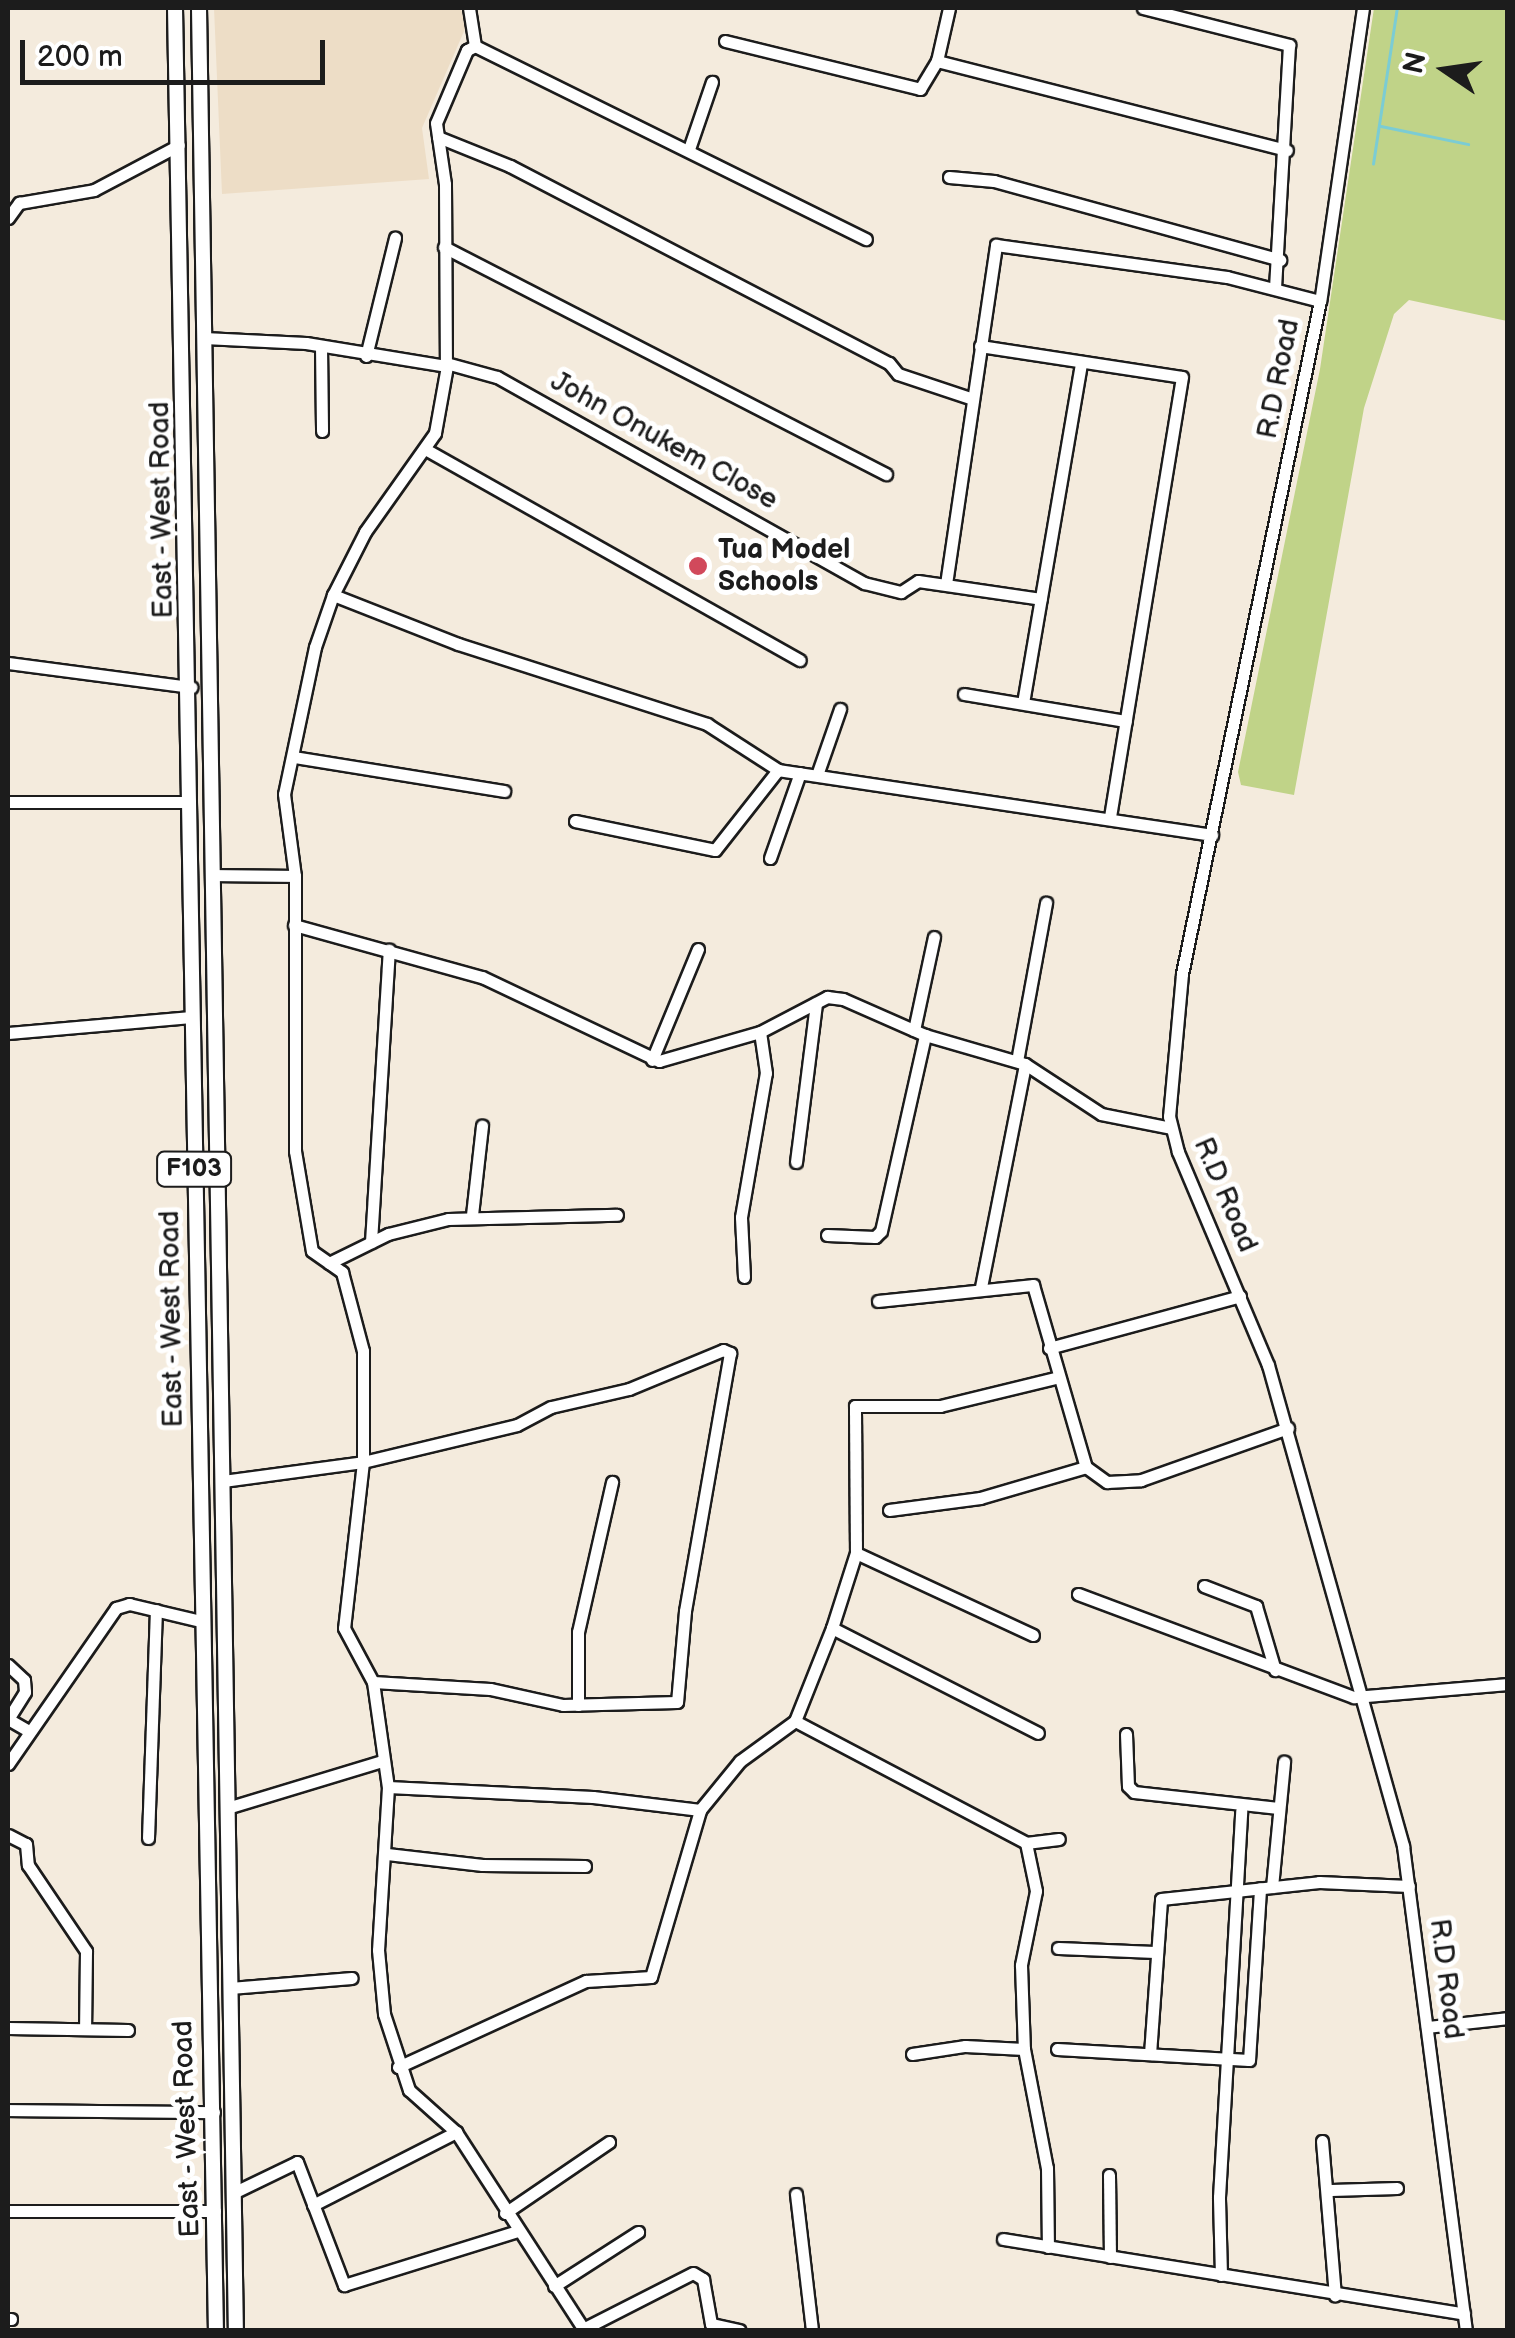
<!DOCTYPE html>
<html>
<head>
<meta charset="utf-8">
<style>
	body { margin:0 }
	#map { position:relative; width:1515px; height:2338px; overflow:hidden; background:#f4ebdd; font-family:"Balsamiq Sans",sans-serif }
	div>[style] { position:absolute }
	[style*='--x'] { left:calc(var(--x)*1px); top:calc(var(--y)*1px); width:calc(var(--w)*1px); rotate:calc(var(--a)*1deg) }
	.built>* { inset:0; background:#edddc6 }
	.green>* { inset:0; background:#c0d388 }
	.stream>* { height:2.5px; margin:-1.25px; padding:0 1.25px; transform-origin:1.25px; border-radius:1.25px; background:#7bccd4 }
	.roads { filter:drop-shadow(2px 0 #1c1c1c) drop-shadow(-2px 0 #1c1c1c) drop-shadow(0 2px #1c1c1c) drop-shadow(0 -2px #1c1c1c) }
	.minor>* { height:11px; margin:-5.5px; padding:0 5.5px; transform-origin:5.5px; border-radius:5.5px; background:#fff }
	.major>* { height:14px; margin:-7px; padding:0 7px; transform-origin:7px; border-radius:7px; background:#fff }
	.dots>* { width:28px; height:28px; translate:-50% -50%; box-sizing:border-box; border:5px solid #fff; border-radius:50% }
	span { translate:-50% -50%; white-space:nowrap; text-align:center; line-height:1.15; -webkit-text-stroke:10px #fff; paint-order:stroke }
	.shield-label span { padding:2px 8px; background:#fff; border:2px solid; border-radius:8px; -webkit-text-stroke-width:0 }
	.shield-label { font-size:25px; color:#1c1c1c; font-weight:700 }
	.street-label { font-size:28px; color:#1c1c1c }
	.poi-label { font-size:28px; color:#1c1c1c; font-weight:700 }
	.left { translate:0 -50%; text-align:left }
	.frame { position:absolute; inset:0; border:10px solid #1c1c1c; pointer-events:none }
	.north { position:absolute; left:1395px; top:20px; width:100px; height:100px; -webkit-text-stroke:8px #fff; paint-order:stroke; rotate:283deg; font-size:28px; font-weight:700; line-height:40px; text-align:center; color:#1c1c1c }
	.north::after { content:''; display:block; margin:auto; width:35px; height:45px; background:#1c1c1c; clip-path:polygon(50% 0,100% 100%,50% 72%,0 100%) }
	.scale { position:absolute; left:20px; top:40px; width:305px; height:45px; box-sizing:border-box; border:5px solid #1c1c1c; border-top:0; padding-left:12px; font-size:30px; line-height:35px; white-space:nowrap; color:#1c1c1c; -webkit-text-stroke:8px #fff; paint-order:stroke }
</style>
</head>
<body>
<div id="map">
	<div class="built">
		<div style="clip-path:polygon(214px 8px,461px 8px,465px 29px,422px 128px,429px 179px,222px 194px)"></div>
	</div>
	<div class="green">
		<div style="clip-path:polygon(1374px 8px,1507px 8px,1507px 321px,1409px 300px,1394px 314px,1364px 408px,1294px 795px,1241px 785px,1238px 772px,1320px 369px)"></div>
	</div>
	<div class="stream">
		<div style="--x:1381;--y:126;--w:89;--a:11.7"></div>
		<div style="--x:1373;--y:164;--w:158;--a:-81.3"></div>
	</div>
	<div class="roads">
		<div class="minor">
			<div style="--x:469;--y:8;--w:38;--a:81"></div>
			<div style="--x:1143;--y:8;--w:151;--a:14.2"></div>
			<div style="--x:1289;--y:45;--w:242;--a:93.3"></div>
			<div style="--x:1363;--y:8;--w:296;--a:98.3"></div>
			<div style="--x:1320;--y:301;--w:687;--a:101.59"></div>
			<div style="--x:1182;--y:974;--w:143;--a:95.2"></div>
			<div style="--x:1169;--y:1116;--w:37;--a:76"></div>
			<div style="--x:1178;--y:1152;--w:231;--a:67.1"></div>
			<div style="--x:1268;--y:1365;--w:500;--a:74.3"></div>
			<div style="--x:1403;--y:1846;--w:488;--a:82.6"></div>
			<div style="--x:725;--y:41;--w:201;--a:13.8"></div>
			<div style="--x:920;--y:89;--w:33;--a:-59"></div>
			<div style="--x:937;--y:61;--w:54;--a:-77.2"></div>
			<div style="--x:475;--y:46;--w:9;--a:153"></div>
			<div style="--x:467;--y:50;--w:79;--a:113"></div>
			<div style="--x:436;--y:123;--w:62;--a:81.6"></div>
			<div style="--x:445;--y:184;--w:179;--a:89.7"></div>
			<div style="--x:446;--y:363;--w:53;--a:15.4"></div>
			<div style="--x:497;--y:377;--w:421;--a:29.3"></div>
			<div style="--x:864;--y:583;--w:38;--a:14"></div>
			<div style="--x:901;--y:592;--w:20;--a:-33"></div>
			<div style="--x:918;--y:581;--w:124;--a:8.3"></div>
			<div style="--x:475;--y:46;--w:436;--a:26.3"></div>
			<div style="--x:937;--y:61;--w:361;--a:14.3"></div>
			<div style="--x:438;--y:137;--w:78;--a:21.9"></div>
			<div style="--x:510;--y:166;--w:427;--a:27.5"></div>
			<div style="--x:889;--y:363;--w:14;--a:51"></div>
			<div style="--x:898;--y:374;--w:79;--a:18.4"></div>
			<div style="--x:689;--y:149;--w:71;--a:-71.1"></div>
			<div style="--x:949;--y:177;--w:45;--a:5.1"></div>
			<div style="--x:994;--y:181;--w:297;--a:15.4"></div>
			<div style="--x:8;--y:218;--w:19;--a:-54"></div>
			<div style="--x:19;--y:203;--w:76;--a:-9.8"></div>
			<div style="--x:94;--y:190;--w:96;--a:-27.9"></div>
			<div style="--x:444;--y:247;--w:497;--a:27.2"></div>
			<div style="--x:204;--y:338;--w:102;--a:2.8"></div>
			<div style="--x:306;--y:343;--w:143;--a:9.3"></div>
			<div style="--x:447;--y:366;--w:68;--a:100.2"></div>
			<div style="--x:435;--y:433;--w:121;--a:125.3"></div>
			<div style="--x:365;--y:532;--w:71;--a:116.9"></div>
			<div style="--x:333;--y:595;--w:55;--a:109.1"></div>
			<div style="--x:315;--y:647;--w:150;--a:101.9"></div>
			<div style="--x:284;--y:794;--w:83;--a:82.4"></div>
			<div style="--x:295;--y:876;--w:275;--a:90"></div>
			<div style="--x:295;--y:1151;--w:101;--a:80.4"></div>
			<div style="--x:312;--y:1251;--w:37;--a:35"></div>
			<div style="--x:342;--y:1272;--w:82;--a:75.1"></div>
			<div style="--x:363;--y:1351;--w:111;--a:90"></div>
			<div style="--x:363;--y:1462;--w:167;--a:96.5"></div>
			<div style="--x:344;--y:1628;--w:61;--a:61.8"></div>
			<div style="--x:373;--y:1682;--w:106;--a:81.9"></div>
			<div style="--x:388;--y:1787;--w:163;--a:93.5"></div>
			<div style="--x:378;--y:1950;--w:64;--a:84.6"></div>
			<div style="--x:384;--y:2014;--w:80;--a:71.8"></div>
			<div style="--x:409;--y:2090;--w:63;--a:41.8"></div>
			<div style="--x:456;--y:2132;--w:236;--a:57.1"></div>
			<div style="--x:321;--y:346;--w:85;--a:89.3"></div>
			<div style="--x:980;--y:346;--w:204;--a:8.7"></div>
			<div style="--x:1182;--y:377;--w:447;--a:99.3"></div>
			<div style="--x:366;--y:356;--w:122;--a:-76.2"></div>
			<div style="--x:425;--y:449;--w:430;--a:29.4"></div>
			<div style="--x:946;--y:584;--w:343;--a:-81.6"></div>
			<div style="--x:996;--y:245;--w:233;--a:7.9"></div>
			<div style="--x:1227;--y:277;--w:96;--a:14.5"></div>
			<div style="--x:333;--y:595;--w:134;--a:21.4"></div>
			<div style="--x:458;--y:644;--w:262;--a:17.8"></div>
			<div style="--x:707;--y:724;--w:85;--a:32.9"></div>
			<div style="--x:778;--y:770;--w:439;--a:8.5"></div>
			<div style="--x:8;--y:663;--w:185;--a:7.5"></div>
			<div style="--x:964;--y:694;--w:164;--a:9.5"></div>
			<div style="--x:1023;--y:703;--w:346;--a:-80.3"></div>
			<div style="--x:294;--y:757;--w:213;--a:9.2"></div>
			<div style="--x:817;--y:775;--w:70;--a:-70.8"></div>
			<div style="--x:8;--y:802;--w:182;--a:0"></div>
			<div style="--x:575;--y:821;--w:143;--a:11.7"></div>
			<div style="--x:715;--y:850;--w:102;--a:-51.8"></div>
			<div style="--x:770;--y:858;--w:90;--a:-70.6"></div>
			<div style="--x:213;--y:875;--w:82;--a:0.7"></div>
			<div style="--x:294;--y:925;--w:195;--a:15.5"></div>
			<div style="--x:482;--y:977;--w:196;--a:25.4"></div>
			<div style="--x:659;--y:1061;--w:105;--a:-16"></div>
			<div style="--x:760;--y:1032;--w:76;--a:-27.6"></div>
			<div style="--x:827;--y:997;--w:16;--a:7"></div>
			<div style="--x:843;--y:999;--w:90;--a:23.7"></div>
			<div style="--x:925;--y:1035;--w:104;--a:16.2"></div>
			<div style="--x:1025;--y:1064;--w:91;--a:33.3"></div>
			<div style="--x:1101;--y:1114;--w:71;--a:11.3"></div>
			<div style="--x:914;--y:1030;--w:95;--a:-77.9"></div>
			<div style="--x:8;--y:1033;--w:184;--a:-5"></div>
			<div style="--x:652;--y:1060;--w:120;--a:-67.5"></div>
			<div style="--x:1017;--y:1061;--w:161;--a:-79.6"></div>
			<div style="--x:796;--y:1162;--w:160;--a:-82.8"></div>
			<div style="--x:472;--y:1215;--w:90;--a:-83.6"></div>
			<div style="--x:827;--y:1235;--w:48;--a:2.4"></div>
			<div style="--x:875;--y:1237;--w:8;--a:-45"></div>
			<div style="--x:881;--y:1231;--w:201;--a:-77.3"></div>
			<div style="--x:371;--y:1242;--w:293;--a:-86.5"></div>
			<div style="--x:329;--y:1263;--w:66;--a:-26.2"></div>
			<div style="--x:388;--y:1234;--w:62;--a:-14"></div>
			<div style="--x:448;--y:1219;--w:169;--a:-1.4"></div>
			<div style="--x:744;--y:1277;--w:60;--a:-92.9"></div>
			<div style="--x:741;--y:1217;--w:146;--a:-80.2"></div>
			<div style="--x:766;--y:1073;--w:41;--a:-98.3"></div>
			<div style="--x:981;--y:1287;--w:227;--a:-78.8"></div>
			<div style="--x:878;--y:1301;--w:156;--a:-5.9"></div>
			<div style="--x:1033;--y:1285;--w:190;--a:73.8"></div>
			<div style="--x:1086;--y:1467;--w:26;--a:36"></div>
			<div style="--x:1107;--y:1482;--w:34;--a:-3"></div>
			<div style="--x:1141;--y:1480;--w:156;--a:-19.5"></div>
			<div style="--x:1049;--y:1348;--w:198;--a:-15.2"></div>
			<div style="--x:223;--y:1481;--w:141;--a:-7.7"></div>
			<div style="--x:363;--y:1462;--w:158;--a:-13.5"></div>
			<div style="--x:517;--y:1425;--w:38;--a:-28"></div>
			<div style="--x:551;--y:1407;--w:80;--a:-13"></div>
			<div style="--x:629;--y:1389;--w:102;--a:-22.5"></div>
			<div style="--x:723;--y:1350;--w:8;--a:23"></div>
			<div style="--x:730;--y:1353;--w:262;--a:99.9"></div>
			<div style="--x:685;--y:1611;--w:91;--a:95"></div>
			<div style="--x:677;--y:1702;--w:114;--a:178.5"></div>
			<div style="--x:563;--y:1705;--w:75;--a:-167.6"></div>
			<div style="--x:490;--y:1689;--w:117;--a:-176.6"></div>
			<div style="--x:889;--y:1510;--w:92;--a:-7.5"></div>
			<div style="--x:980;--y:1498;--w:110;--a:-16.3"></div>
			<div style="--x:856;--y:1553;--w:195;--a:24.9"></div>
			<div style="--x:1204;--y:1586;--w:56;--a:21"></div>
			<div style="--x:1256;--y:1606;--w:67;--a:73.5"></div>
			<div style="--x:1078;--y:1594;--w:295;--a:20.5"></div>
			<div style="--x:1354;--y:1697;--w:155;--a:-4.8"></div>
			<div style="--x:832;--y:1628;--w:231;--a:27"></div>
			<div style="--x:8;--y:1665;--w:22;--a:43"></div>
			<div style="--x:24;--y:1680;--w:12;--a:85"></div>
			<div style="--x:25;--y:1692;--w:32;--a:122"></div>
			<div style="--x:8;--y:1719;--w:24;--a:30"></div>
			<div style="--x:578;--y:1705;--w:73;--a:-90"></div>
			<div style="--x:578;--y:1632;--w:154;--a:-77.2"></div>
			<div style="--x:795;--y:1721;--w:261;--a:27.8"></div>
			<div style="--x:1026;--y:1843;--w:33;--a:-7"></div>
			<div style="--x:1126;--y:1734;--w:52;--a:87.8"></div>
			<div style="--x:1128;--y:1786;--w:8;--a:45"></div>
			<div style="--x:1134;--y:1792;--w:145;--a:6.3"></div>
			<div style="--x:8;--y:1764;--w:190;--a:-55.3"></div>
			<div style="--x:116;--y:1608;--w:14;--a:-17"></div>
			<div style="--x:129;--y:1604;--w:74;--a:13.3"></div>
			<div style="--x:388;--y:1787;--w:205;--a:2.8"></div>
			<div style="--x:593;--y:1797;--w:108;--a:6.9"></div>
			<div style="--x:227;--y:1808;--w:162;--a:-16.9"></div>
			<div style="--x:8;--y:1835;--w:20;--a:27"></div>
			<div style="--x:26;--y:1844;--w:21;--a:85"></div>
			<div style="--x:28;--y:1865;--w:104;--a:56"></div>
			<div style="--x:86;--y:1951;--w:78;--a:90.7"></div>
			<div style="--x:148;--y:1838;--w:228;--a:-88"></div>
			<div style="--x:1026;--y:1843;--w:49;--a:78.2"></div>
			<div style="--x:1036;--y:1891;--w:76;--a:101.5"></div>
			<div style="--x:1021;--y:1965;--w:84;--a:88"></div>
			<div style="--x:1024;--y:2049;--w:121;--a:79.1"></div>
			<div style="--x:1047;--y:2168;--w:79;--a:89.3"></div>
			<div style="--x:387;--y:1854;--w:96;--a:6.6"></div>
			<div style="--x:482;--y:1865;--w:103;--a:0.6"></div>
			<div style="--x:1272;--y:1887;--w:126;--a:-84.5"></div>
			<div style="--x:1058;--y:1948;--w:97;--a:2.4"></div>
			<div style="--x:230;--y:1988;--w:122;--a:-4.7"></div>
			<div style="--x:1427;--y:2027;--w:81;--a:-6.3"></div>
			<div style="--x:8;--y:2028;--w:120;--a:1"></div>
			<div style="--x:1057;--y:2049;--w:192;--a:3.3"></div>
			<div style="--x:1249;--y:2060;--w:172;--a:-86.3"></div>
			<div style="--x:912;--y:2054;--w:54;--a:-8.6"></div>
			<div style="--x:965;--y:2046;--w:59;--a:2.9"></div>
			<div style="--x:1150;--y:2054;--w:155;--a:-85.9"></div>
			<div style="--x:1161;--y:1899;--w:159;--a:-6.1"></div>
			<div style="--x:1319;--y:1882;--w:90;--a:2.5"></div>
			<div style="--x:398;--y:2067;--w:207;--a:-24.6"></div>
			<div style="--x:586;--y:1981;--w:65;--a:-3.5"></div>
			<div style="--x:651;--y:1977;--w:174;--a:-73.6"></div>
			<div style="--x:700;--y:1810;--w:63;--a:-50.8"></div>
			<div style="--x:740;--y:1761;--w:68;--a:-36"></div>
			<div style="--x:795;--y:1721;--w:100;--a:-68.3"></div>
			<div style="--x:832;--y:1628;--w:79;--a:-72.3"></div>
			<div style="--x:856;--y:1553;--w:147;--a:-90.4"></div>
			<div style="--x:855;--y:1406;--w:85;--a:0"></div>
			<div style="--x:940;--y:1406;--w:118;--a:-13.7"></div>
			<div style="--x:8;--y:2110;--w:206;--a:0.6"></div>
			<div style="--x:1322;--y:2141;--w:155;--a:85.2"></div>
			<div style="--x:1109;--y:2175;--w:82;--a:89.3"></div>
			<div style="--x:1331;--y:2190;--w:66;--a:-1.7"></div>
			<div style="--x:233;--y:2193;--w:71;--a:-25.8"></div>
			<div style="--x:297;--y:2162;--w:132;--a:69.1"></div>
			<div style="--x:344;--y:2285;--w:181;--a:-17.3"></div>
			<div style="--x:796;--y:2194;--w:137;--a:83.3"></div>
			<div style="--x:313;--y:2205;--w:161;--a:-27"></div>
			<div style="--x:8;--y:2211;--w:207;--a:0"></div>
			<div style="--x:505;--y:2213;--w:126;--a:-34.3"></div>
			<div style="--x:1003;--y:2239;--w:467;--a:9.2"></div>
			<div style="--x:1221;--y:2275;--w:78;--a:-91.5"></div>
			<div style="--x:1219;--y:2197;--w:387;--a:-86.7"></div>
			<div style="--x:554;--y:2286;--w:100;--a:-32.7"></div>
			<div style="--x:8;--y:2319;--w:3;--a:0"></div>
			<div style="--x:583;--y:2329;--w:123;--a:-27"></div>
			<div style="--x:693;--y:2273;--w:12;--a:31"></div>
			<div style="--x:703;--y:2279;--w:46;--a:79.9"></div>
			<div style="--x:711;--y:2324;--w:29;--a:12"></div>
		</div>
		<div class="major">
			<div style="--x:175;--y:8;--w:2322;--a:88.99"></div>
			<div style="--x:199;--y:8;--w:2322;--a:89.09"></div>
		</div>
	</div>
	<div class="dots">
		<div style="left:698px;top:566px;background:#d1495b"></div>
	</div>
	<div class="shield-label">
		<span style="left:194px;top:1169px">F103</span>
	</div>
	<div class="street-label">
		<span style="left:1279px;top:379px;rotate:-79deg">R.D Road</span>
		<span style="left:664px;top:441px;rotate:29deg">John Onukem Close</span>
		<span style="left:162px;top:510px;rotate:-91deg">East - West Road</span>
		<span style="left:1225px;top:1195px;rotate:67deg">R.D Road</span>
		<span style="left:172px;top:1319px;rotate:-91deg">East - West Road</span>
		<span style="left:1446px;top:1979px;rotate:83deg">R.D Road</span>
		<span style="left:187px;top:2129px;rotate:-92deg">East - West Road</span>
	</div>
	<div class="poi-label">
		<span class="left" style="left:718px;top:566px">Tua Model<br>Schools</span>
	</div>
	<div class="frame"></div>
	<div class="north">N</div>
	<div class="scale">200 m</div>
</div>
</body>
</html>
